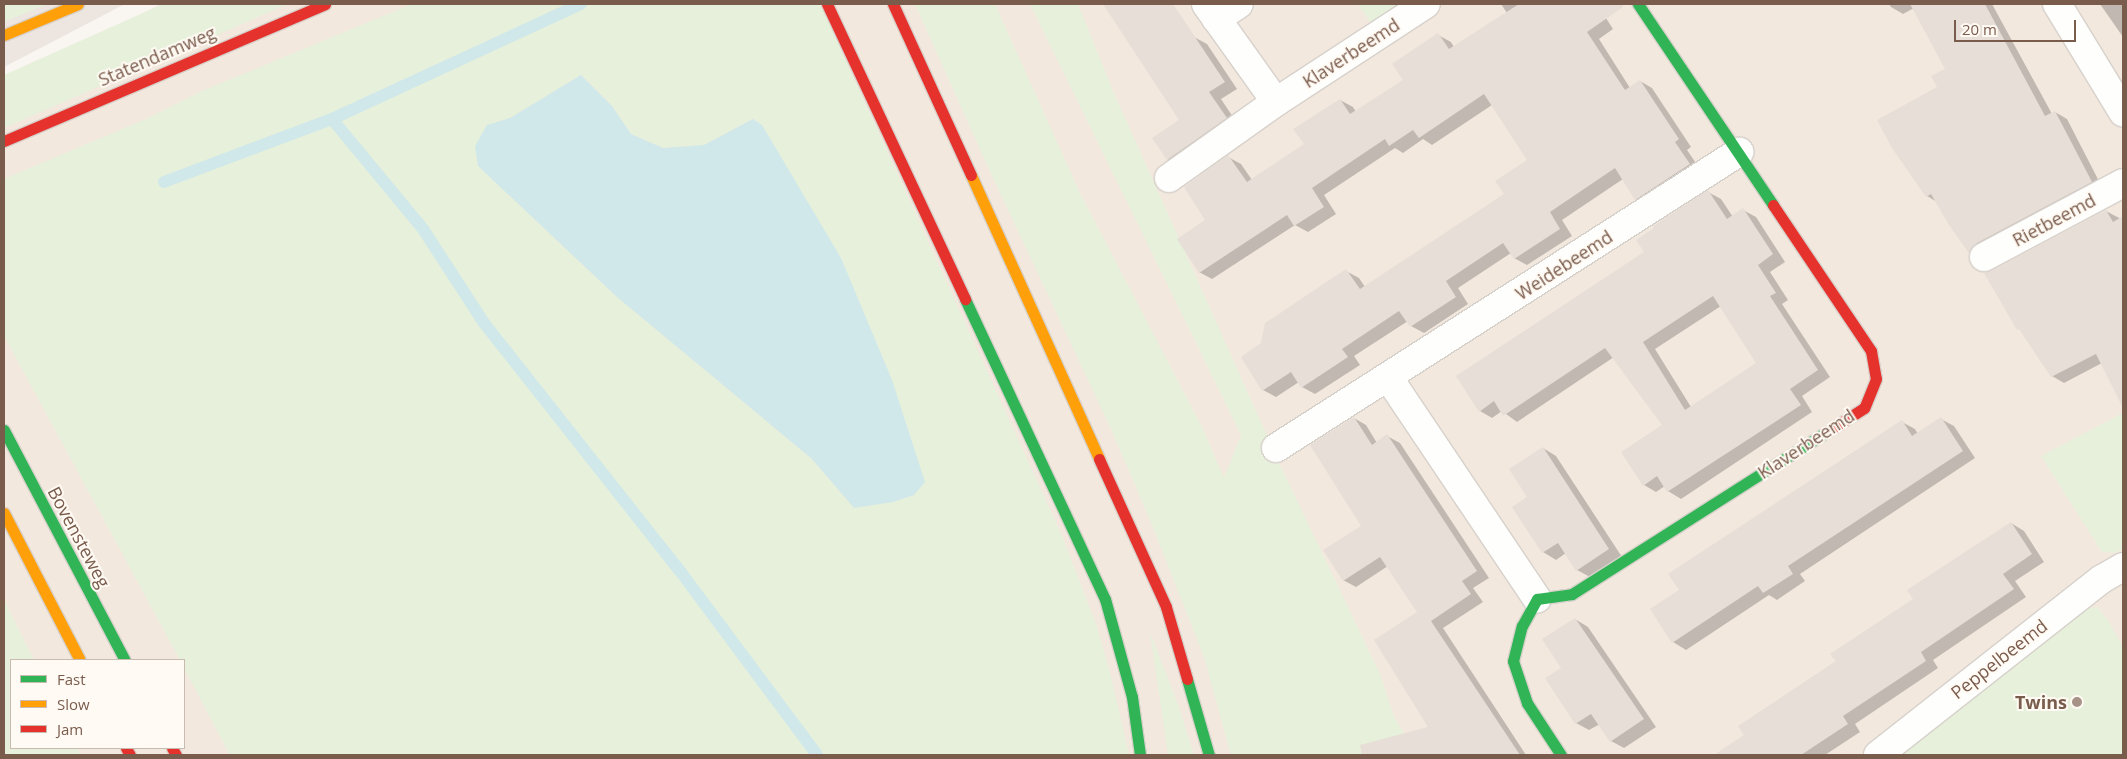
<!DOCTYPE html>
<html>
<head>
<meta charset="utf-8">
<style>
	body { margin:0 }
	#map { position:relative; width:2127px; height:759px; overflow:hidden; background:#f9f5f0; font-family:"Open Sans",sans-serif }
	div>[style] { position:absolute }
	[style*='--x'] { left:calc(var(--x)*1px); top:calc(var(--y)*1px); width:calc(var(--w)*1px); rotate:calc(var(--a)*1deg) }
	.residential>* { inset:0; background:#f2e8de }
	.industrial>* { inset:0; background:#ede5e0 }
	.green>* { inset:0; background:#e7f0db }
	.water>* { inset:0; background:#d0e8ea }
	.shadow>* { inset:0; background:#0003 }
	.stream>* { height:12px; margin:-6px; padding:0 6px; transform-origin:6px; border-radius:6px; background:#d0e8ea }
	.building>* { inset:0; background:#e6ded7 }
	.roads { filter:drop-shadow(1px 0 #d7d1cb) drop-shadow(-1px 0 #d7d1cb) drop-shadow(0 1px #d7d1cb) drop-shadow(0 -1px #d7d1cb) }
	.street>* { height:28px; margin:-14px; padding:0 14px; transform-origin:14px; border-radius:14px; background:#fefefd }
	.fast>* { height:11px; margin:-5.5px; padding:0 5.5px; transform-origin:5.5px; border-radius:5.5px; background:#30b455 }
	.slow>* { height:11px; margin:-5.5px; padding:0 5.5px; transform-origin:5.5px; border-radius:5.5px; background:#ff9f0a }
	.jam>* { height:11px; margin:-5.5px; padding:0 5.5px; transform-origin:5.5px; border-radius:5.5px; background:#e5322d }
	.dots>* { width:14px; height:14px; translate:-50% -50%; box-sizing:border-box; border:2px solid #fffaf3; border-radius:50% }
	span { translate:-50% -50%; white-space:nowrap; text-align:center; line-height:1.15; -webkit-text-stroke:4px #fffaf3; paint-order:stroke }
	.street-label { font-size:18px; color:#7a5c4d }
	.poi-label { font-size:18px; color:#7a5c4d; font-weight:700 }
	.right { translate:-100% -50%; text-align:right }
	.frame { position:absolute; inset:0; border:5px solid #7a5c4d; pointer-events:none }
	.legend { position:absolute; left:10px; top:659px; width:175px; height:90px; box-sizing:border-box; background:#fffaf3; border:1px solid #cabbb1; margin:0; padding:6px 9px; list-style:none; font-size:15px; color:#7a5c4d }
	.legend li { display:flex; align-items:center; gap:10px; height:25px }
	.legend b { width:25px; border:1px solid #cabbb1 }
	.scale { position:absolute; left:1954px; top:20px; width:122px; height:22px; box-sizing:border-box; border:2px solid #7a5c4d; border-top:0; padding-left:6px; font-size:15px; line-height:18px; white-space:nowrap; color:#7a5c4d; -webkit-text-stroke:4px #fffaf3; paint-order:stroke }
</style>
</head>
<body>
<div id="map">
	<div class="residential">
		<div style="clip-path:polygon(evenodd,161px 4px,2123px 4px,2123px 755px,4px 755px,4px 85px,161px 4px,11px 660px,184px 660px,184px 748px,11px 748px,11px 660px)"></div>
	</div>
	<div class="industrial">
		<div style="clip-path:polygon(4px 4px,125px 4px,4px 67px)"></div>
	</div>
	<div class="green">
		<div style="clip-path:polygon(4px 4px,48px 4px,4px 22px)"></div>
		<div style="clip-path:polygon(163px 4px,288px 4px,4px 128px,4px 75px)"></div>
		<div style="clip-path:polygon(evenodd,412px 4px,820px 4px,1063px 538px,1096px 624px,1110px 672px,1129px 755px,230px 755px,184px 668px,184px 660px,180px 660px,4px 336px,4px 179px,146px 119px,202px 91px,412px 4px,581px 75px,612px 106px,631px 134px,663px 148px,704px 145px,753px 119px,853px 507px,812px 459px,617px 297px,478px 166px,487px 125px,510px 118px,581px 75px)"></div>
		<div style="clip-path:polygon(915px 4px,995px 4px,1080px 193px,1204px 431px,1224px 478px,1241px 435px,1030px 4px,1078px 4px,1113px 91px,1281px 467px,1380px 674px,1394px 717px,1417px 755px,1231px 755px,1204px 657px,1150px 520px,1111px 429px,987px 165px)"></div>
		<div style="clip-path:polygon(1358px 4px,1399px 4px,1371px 23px)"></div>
		<div style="clip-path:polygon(2123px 413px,2123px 549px,2115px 553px,2102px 552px,2041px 456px)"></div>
		<div style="clip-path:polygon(4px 600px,34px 660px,11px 660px,11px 748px,77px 748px,81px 755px,4px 755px)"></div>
		<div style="clip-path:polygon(2097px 607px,2107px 619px,2123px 647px,2123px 755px,1888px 755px,2074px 611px)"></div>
		<div style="clip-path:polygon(1150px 632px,1179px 707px,1194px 755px,1168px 755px)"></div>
	</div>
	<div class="water">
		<div style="clip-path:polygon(581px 75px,612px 106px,631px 134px,663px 148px,704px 145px,753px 119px,762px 125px,841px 258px,892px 380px,925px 482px,914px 495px,893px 502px,854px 508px,812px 459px,617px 297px,478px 166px,475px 146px,487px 125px,510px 118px)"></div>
	</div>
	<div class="shadow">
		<div style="clip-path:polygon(1104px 4px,1158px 4px,1185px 43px,1194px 37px,1207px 44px,1237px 89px,1221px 99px,1239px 126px,1180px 167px,1168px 160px,1181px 120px)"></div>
		<div style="clip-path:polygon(1501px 4px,1597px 4px,1613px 29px,1599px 39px,1630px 88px,1640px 81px,1652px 88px,1691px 147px,1687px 150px,1702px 172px,1649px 206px,1636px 199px,1623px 179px,1562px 220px,1572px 236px,1527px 265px,1514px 258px,1511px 253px,1458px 288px,1468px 304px,1424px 333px,1411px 326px,1408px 321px,1354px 356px,1360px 365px,1315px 394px,1302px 387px,1299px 382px,1276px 397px,1263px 390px,1262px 344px,1346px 271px,1359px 278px,1365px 287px,1506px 194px,1529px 160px,1492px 105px,1432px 145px,1423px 139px,1403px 153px,1395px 148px,1324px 195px,1336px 214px,1308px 232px,1295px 225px,1212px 279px,1199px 272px,1207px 221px,1228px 157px,1241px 164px,1252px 180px,1306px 145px,1340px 100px,1353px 107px,1356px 112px,1404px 80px,1438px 35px,1451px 42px,1454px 47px,1507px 13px)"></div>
		<div style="clip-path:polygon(1889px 4px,1992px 4px,2052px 114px,2055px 112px,2067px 119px,2103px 189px,1982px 259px,1970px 252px,1937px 202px,1927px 196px,1947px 69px,1914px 8px,1903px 14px,1891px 7px)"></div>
		<div style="clip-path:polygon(2100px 4px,2123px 4px,2123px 37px)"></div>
		<div style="clip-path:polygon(evenodd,1708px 192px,1721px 199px,1733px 217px,1743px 210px,1756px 217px,1785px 262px,1770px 272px,1788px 300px,1782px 304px,1830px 377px,1802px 396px,1812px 412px,1681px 499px,1668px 491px,1665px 486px,1656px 492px,1644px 485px,1664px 425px,1614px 357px,1517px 422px,1502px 411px,1492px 418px,1480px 411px,1708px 192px,1721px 306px,1757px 364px,1691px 407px,1655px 349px,1721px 306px)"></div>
		<div style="clip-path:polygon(2106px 211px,2123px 220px,2123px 405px,2102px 363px,2064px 383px,2052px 376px,1992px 272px)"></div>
		<div style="clip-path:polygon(1354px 418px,1366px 425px,1377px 443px,1387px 436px,1400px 443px,1489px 578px,1473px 588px,1483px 602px,1443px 628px,1526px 755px,1394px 755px,1391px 738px,1430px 727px,1418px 612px,1388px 566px,1356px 587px,1343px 580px,1363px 526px)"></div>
		<div style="clip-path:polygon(1941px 419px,1954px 426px,1975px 458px,1800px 574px,1805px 581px,1777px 600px,1769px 595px,1686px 650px,1673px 642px,1681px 591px,1902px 422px,1915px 429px,1918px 434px)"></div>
		<div style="clip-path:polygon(1543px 448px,1556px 456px,1622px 557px,1590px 577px,1577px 570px,1566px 553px,1556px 560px,1543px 552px,1529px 497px)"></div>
		<div style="clip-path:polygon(2011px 523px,2024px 531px,2044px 562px,2015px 581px,2026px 597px,1933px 660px,1938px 668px,1855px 724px,1860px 732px,1825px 755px,1716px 755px,1746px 736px)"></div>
		<div style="clip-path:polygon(1575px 619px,1588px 627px,1656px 727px,1624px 748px,1611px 741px,1600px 724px,1589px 730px,1576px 723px,1562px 668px)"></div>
	</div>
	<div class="stream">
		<div style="--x:332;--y:119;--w:143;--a:50.4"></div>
		<div style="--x:423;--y:229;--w:112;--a:57"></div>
		<div style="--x:484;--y:323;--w:316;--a:51.7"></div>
		<div style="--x:680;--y:571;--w:229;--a:53.3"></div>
		<div style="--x:164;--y:182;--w:179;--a:-20.6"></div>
		<div style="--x:332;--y:119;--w:274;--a:-24.8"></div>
	</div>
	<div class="building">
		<div style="clip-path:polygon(1103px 4px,1173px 4px,1225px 82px,1209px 92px,1227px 118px,1167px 160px,1152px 138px,1179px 120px)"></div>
		<div style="clip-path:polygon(1519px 4px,1623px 4px,1623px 7px,1587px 32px,1625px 90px,1640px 80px,1679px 139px,1675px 142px,1690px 164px,1635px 200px,1615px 168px,1550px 212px,1560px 229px,1514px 259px,1503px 243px,1446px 281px,1456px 297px,1410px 327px,1399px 311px,1342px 349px,1348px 357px,1301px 388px,1291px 372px,1262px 391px,1241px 357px,1261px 343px,1265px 323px,1346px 269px,1360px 289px,1504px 194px,1495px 181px,1527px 160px,1484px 94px,1419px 138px,1413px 130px,1389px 146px,1385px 139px,1312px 188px,1324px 207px,1294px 226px,1287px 215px,1199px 273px,1177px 239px,1205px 220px,1184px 187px,1228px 155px,1247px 182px,1304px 144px,1293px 129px,1340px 99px,1350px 114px,1403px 80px,1392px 64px,1438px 33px,1449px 49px)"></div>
		<div style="clip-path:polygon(1910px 4px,1985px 4px,2045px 116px,2055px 111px,2092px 182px,1977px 243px,1969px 253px,1949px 225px,1931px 194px,1926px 197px,1892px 148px,1877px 120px,1937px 87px,1931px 76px,1945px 69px)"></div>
		<div style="clip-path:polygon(evenodd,1708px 190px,1727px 219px,1743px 208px,1773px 254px,1758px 265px,1776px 293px,1770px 296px,1818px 370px,1790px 389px,1801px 405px,1667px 492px,1657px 476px,1643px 486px,1621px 452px,1662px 425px,1605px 348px,1503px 416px,1494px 401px,1479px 412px,1456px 376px,1644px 252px,1636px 240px,1654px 228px,1653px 226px,1708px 190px,1713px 296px,1756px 363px,1685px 410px,1643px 342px,1713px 296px)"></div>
		<div style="clip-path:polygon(2106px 210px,2113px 222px,2123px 216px,2123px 408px,2096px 354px,2051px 377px,2019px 329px,2017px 330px,1984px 273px,1991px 271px)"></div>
		<div style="clip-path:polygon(1354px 417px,1372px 445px,1387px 434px,1477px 571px,1462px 581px,1471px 594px,1431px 621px,1520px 755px,1362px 755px,1360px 745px,1428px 727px,1374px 640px,1417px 612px,1380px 557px,1343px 581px,1323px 550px,1361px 526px,1310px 445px)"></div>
		<div style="clip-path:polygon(1941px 417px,1963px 451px,1788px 566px,1793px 574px,1763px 593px,1758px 586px,1672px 643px,1650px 609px,1679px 590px,1668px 574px,1902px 420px,1912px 436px)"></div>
		<div style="clip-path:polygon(1543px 447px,1609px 549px,1576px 571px,1558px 543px,1542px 553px,1512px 507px,1527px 497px,1509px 469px)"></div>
		<div style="clip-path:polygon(2011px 522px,2032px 554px,2003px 574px,2014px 589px,1921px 652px,1926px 661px,1843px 716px,1848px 724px,1801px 755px,1714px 755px,1744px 735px,1738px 726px,1836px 661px,1830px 654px,1913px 599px,1907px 590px)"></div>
		<div style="clip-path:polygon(1575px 618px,1644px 719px,1610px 742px,1591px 714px,1575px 724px,1545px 678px,1561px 668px,1542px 639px)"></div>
	</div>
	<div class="roads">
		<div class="street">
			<div style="--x:1206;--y:4;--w:120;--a:54.5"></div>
			<div style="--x:1276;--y:102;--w:179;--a:-33.2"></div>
			<div style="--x:2057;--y:4;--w:127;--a:58.6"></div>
			<div style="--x:1216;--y:19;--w:27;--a:-33"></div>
			<div style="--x:1169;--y:178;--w:131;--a:-35.4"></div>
			<div style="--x:1984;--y:257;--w:157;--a:-28"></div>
			<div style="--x:1388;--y:377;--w:267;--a:56.1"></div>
			<div style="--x:1276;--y:448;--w:550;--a:-32.59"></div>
			<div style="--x:1878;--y:755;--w:285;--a:-38.2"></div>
			<div style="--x:2102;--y:579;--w:24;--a:-30"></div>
		</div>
		<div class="fast">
			<div style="--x:1638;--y:4;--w:242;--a:56.1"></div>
			<div style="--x:965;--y:299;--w:331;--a:65"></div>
			<div style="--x:1105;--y:599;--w:102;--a:74.6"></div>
			<div style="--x:1132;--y:697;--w:59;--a:82.1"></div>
			<div style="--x:4;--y:430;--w:260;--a:62.3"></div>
			<div style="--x:1187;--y:679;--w:79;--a:73.9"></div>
			<div style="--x:1561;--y:755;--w:62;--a:-123.2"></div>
			<div style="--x:1527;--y:703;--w:44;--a:-108.4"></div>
			<div style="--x:1513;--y:661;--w:36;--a:-76"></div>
			<div style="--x:1522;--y:626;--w:31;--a:-61"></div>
			<div style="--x:1537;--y:599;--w:35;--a:-8"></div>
			<div style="--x:1572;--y:594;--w:300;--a:-32.5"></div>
		</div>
		<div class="slow">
			<div style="--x:4;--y:35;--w:80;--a:-22.7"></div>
			<div style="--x:971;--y:175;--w:312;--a:65.7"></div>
			<div style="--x:4;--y:513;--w:165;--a:62.7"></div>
		</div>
		<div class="jam">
			<div style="--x:827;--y:4;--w:326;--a:64.9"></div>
			<div style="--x:893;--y:4;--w:188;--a:65.5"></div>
			<div style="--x:4;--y:141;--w:349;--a:-23.1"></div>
			<div style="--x:1773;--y:205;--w:176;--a:56.1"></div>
			<div style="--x:1871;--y:351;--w:28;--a:80"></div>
			<div style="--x:1876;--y:379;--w:31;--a:112"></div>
			<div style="--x:1864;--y:408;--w:46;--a:147.3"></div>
			<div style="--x:1099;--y:459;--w:162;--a:65.6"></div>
			<div style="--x:1166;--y:607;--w:75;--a:73.7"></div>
			<div style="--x:126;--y:748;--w:8;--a:60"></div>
			<div style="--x:172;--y:748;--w:8;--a:60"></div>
		</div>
	</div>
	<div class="dots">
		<div style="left:2077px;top:702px;background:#a69286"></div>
	</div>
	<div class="street-label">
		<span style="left:1351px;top:53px;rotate:-33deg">Klaverbeemd</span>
		<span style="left:157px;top:56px;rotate:-23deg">Statendamweg</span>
		<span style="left:2054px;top:220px;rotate:-28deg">Rietbeemd</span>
		<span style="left:1564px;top:265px;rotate:-33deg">Weidebeemd</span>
		<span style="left:1806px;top:444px;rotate:-33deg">Klaverbeemd</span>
		<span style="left:79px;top:537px;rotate:62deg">Bovensteweg</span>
		<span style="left:1999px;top:659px;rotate:-38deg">Peppelbeemd</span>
	</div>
	<div class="poi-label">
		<span class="right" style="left:2067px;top:702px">Twins</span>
	</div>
	<div class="frame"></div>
	<ul class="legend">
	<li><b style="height:6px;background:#30b455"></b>Fast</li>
	<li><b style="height:6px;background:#ff9f0a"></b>Slow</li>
	<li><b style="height:6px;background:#e5322d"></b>Jam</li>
	</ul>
	<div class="scale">20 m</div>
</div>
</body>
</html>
